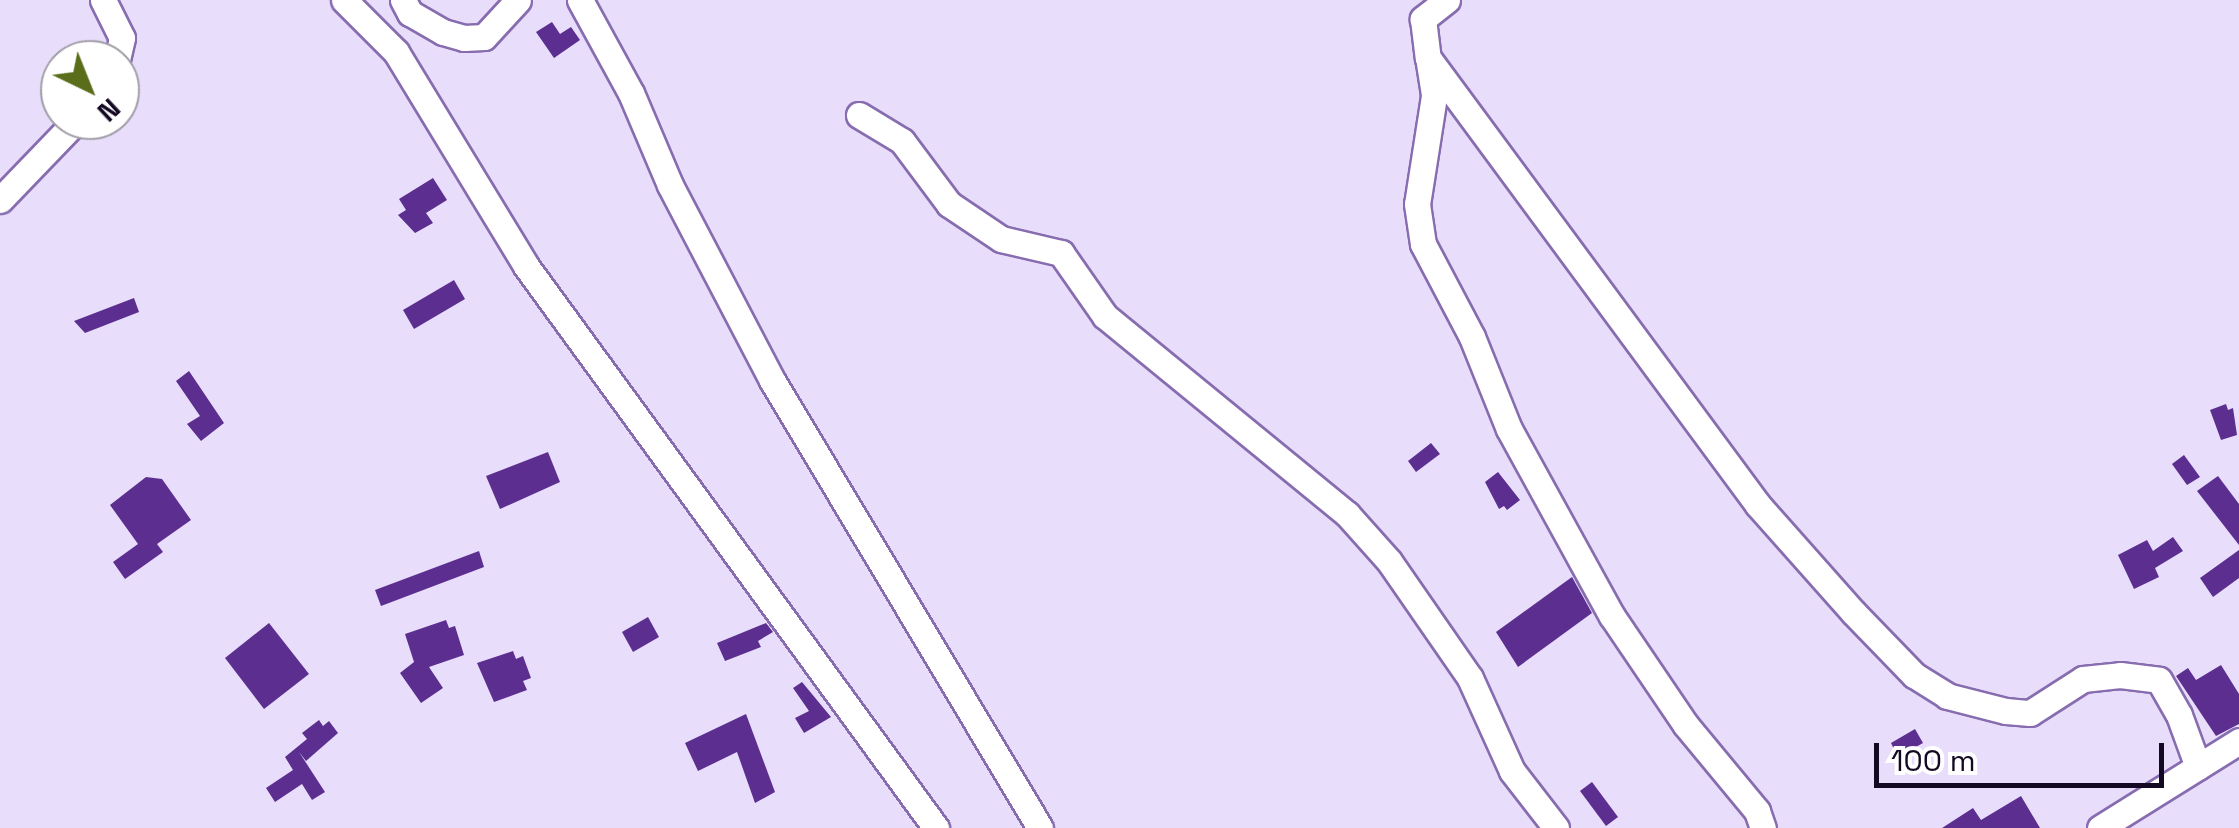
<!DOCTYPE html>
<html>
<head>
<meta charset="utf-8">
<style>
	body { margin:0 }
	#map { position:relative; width:2239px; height:828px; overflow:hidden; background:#e8ddfb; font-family:"Space Grotesk",sans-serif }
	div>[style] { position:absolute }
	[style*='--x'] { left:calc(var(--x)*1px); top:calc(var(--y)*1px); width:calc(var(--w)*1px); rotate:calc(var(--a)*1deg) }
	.building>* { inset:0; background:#5c2e8f }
	.roads { filter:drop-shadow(2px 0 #876daf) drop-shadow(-2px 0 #876daf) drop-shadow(0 2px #876daf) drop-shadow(0 -2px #876daf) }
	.minor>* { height:25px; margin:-12.5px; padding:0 12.5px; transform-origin:12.5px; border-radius:12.5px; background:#fff }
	span { translate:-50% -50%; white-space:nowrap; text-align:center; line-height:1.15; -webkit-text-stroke:10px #fff; paint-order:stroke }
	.north { position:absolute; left:40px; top:40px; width:100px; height:100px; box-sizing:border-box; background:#fff; border:2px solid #a19da7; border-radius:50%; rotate:137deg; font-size:28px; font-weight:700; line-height:40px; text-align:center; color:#140922 }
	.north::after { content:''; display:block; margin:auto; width:35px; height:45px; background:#5a6d1b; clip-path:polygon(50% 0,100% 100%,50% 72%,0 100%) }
	.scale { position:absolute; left:1874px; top:743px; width:290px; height:45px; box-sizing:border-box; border:5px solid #140922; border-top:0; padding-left:12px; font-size:30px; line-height:35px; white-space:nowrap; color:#140922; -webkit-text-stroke:8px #fff; paint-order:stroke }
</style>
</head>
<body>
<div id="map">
	<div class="building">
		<div style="clip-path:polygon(552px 22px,560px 34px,571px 27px,580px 40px,554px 58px,536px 32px)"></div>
		<div style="clip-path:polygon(433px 178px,447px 200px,426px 213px,433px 223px,415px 233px,398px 215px,406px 210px,399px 199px)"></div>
		<div style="clip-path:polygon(454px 280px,465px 299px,414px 329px,403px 310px)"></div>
		<div style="clip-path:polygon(134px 298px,139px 312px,85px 333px,74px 321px)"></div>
		<div style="clip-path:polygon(189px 371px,224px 423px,201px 441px,187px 424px,200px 416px,176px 381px)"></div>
		<div style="clip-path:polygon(2226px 404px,2228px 410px,2233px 408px,2237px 435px,2221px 440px,2210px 410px)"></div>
		<div style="clip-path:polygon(1431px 443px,1440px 454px,1416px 472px,1408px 461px)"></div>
		<div style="clip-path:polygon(548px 452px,560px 482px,500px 509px,486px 476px)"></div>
		<div style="clip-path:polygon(2184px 455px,2200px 477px,2187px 485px,2172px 464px)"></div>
		<div style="clip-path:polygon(1498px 472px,1520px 500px,1507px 510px,1504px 506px,1499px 509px,1485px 482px)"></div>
		<div style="clip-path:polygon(2218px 476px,2239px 504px,2239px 545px,2197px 491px)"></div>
		<div style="clip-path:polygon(146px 477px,162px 479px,191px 520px,157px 544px,163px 552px,125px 579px,113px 562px,138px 544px,110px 505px)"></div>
		<div style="clip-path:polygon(2173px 537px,2183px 551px,2155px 568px,2159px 577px,2134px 589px,2118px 555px,2147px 540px,2153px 551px)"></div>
		<div style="clip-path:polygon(2239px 550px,2239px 578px,2213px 597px,2200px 578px)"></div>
		<div style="clip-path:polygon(479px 551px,484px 567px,381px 606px,375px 590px)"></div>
		<div style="clip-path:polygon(1572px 577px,1592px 613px,1518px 667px,1496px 632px)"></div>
		<div style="clip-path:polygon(648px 617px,659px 637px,633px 652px,622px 632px)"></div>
		<div style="clip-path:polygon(446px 620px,449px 628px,455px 626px,464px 655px,429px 667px,443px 688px,421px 703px,400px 673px,414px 662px,405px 634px)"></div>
		<div style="clip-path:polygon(269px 623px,309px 674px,264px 709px,225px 658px)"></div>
		<div style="clip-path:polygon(766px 623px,773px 632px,758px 641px,761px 647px,725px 661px,717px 643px)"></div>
		<div style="clip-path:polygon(513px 651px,516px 659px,523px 656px,531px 678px,523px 681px,527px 690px,494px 702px,477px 663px)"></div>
		<div style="clip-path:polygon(2221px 665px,2239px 694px,2239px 724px,2216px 736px,2176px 676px,2188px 668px,2196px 680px)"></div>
		<div style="clip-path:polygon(802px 682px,831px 717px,804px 733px,795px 718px,809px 711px,793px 688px)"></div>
		<div style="clip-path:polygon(746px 714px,775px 792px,755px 803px,737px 752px,698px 771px,685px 743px)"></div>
		<div style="clip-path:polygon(319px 720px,323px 726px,329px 721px,338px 733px,306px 761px,299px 752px,325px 792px,312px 800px,302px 784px,275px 802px,266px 788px,293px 770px,285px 757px,307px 739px,302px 733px)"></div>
		<div style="clip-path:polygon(1915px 729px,1923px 743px,1898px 757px,1891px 743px)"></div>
		<div style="clip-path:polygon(1592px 782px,1618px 817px,1606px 826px,1580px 791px)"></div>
		<div style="clip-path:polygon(2021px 796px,2040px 828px,1942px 828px,1973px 808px,1981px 820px)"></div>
	</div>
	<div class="roads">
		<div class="minor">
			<div style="--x:103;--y:0;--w:42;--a:63.4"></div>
			<div style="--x:122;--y:38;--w:23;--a:103"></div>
			<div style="--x:344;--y:0;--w:74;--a:45"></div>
			<div style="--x:396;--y:52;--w:250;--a:58.7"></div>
			<div style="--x:526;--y:266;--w:696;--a:53.89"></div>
			<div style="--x:403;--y:0;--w:15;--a:62"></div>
			<div style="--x:410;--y:13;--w:38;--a:30"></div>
			<div style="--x:443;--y:32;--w:22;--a:16"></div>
			<div style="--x:464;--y:38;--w:20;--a:-3"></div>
			<div style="--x:484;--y:37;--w:50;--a:-47.4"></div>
			<div style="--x:580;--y:0;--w:106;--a:61.3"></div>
			<div style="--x:631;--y:93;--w:100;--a:67"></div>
			<div style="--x:670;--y:185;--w:220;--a:62.4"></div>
			<div style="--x:772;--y:380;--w:522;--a:59.11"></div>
			<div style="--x:1447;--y:0;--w:31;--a:142"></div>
			<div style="--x:1423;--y:19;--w:39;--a:83"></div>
			<div style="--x:1428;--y:58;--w:556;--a:53.56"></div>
			<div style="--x:1758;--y:505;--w:143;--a:48.4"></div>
			<div style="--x:1853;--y:612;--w:88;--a:45.9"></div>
			<div style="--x:1914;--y:675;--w:39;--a:32"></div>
			<div style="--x:1947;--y:696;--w:61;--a:14.3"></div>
			<div style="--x:2006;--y:711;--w:24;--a:5"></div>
			<div style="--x:2030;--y:713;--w:63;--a:-32.7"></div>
			<div style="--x:2083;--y:679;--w:37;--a:-6"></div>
			<div style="--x:2120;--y:675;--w:39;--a:7"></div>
			<div style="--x:2159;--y:680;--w:40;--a:60.3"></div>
			<div style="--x:2179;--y:715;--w:55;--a:69.9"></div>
			<div style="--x:1429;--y:63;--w:33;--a:81"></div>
			<div style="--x:1434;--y:96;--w:109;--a:98.9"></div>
			<div style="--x:1417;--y:204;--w:40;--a:81.5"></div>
			<div style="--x:1423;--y:244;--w:105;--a:62.2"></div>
			<div style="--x:1472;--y:337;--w:99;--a:68.1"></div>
			<div style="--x:1509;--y:429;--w:213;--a:61.2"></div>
			<div style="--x:1612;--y:616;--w:130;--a:55.9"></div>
			<div style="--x:1685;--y:724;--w:113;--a:50.4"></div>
			<div style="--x:1757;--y:811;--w:18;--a:71"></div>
			<div style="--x:859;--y:115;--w:50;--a:31.2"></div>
			<div style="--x:902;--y:141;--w:79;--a:53.3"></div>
			<div style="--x:949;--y:204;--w:63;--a:33.9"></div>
			<div style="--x:1001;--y:239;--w:62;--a:13.1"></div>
			<div style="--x:1061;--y:253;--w:77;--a:55.1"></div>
			<div style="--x:1105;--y:316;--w:313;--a:39.3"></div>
			<div style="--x:1347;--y:514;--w:63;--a:48.2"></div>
			<div style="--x:1389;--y:561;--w:142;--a:55.3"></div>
			<div style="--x:1470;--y:678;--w:102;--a:65.7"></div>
			<div style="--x:1512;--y:771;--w:72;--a:52.3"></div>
			<div style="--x:0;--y:200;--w:111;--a:-46.1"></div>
			<div style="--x:2100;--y:828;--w:164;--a:-32"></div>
		</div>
	</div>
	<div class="north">N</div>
	<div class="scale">100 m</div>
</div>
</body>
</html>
